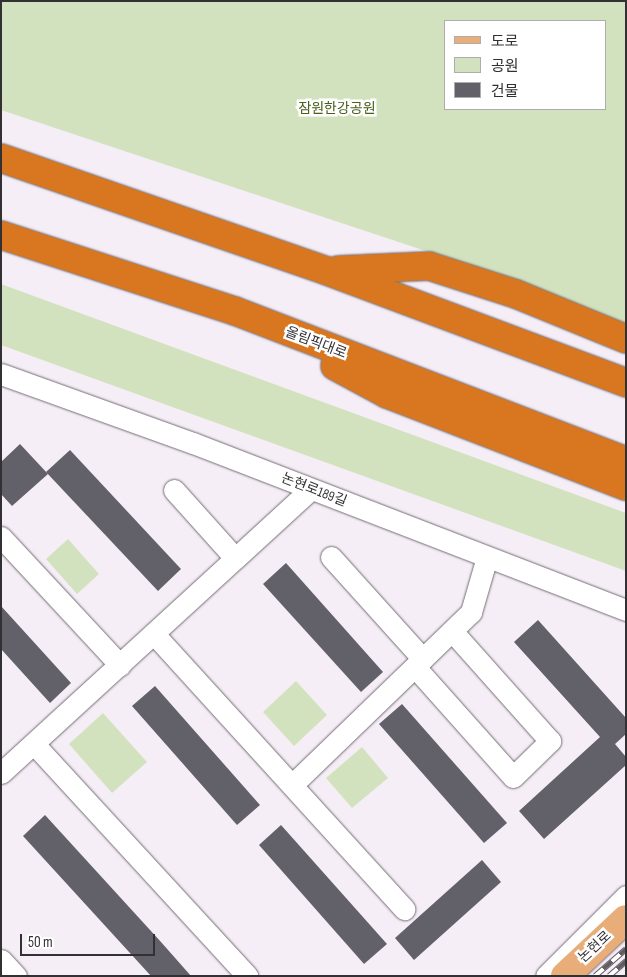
<!DOCTYPE html>
<html>
<head>
<meta charset="utf-8">
<style>
	body { margin:0 }
	#map { position:relative; width:627px; height:977px; overflow:hidden; background:#f6eef6; font-family:"Sofia Sans Condensed","Noto Sans KR",sans-serif }
	div>[style] { position:absolute }
	[style*='--x'] { left:calc(var(--x)*1px); top:calc(var(--y)*1px); width:calc(var(--w)*1px); rotate:calc(var(--a)*1deg) }
	.green>* { inset:0; background:#d3e2be }
	.building>* { inset:0; background:#626069 }
	.roads { filter:drop-shadow(0 0 1px #746c74) drop-shadow(0 0 1px #746c74) }
	.minor>* { height:21px; margin:-10.5px; padding:0 10.5px; transform-origin:10.5px; border-radius:10.5px; background:#fff }
	.major>* { height:28px; margin:-14px; padding:0 14px; transform-origin:14px; border-radius:14px; background:#e8ad79 }
	.highway>* { height:28px; margin:-14px; padding:0 14px; transform-origin:14px; border-radius:14px; background:#d8771f }
	.rail>* { height:5.5px; margin-top:-2.75px; transform-origin:0; background:repeating-linear-gradient(90deg,#fff 0 11px,#605c61 0 22px); box-sizing:border-box; border-block:1px solid #605c61 }
	span { translate:-50% -50%; white-space:nowrap; text-align:center; line-height:1.15; -webkit-text-stroke:5px #fff; paint-order:stroke }
	.park-label { font-size:14px; color:#49611b }
	.street-label { font-size:14px; color:#333034 }
	.frame { position:absolute; inset:0; border:2px solid #333034; pointer-events:none }
	.legend { position:absolute; left:444px; top:20px; width:162px; height:90px; box-sizing:border-box; background:#fff; border:1px solid #adacae; margin:0; padding:6px 9px; list-style:none; font-size:15px; color:#333034 }
	.legend li { display:flex; align-items:center; gap:10px; height:25px }
	.legend b { width:25px; border:1px solid #adacae }
	.scale { position:absolute; left:20px; top:934px; width:135px; height:22px; box-sizing:border-box; border:2px solid #333034; border-top:0; padding-left:6px; font-size:15px; line-height:18px; white-space:nowrap; color:#333034; -webkit-text-stroke:4px #fff; paint-order:stroke }
</style>
</head>
<body>
<div id="map">
	<div class="green">
		<i style="clip-path:polygon(evenodd,1px 1px,626px 1px,626px 326px,501px 276px,1px 110px,1px 1px,446px 21px,606px 21px,606px 109px,446px 109px,446px 21px)"></i>
		<i style="clip-path:polygon(1px 284px,626px 513px,626px 571px,1px 345px)"></i>
		<i style="clip-path:polygon(68px 539px,99px 574px,77px 594px,46px 559px)"></i>
		<i style="clip-path:polygon(296px 681px,327px 715px,294px 746px,263px 712px)"></i>
		<i style="clip-path:polygon(103px 713px,147px 762px,112px 793px,69px 744px)"></i>
		<i style="clip-path:polygon(362px 747px,388px 778px,352px 808px,326px 778px)"></i>
	</div>
	<div class="building">
		<i style="clip-path:polygon(20px 444px,48px 474px,12px 506px,1px 494px,1px 462px)"></i>
		<i style="clip-path:polygon(70px 450px,181px 569px,158px 591px,46px 472px)"></i>
		<i style="clip-path:polygon(286px 563px,383px 672px,361px 692px,263px 584px)"></i>
		<i style="clip-path:polygon(1px 606px,71px 683px,50px 703px,1px 649px)"></i>
		<i style="clip-path:polygon(538px 620px,626px 718px,626px 734px,615px 744px,626px 757px,626px 765px,544px 839px,519px 811px,600px 737px,514px 642px)"></i>
		<i style="clip-path:polygon(155px 686px,260px 805px,237px 825px,132px 706px)"></i>
		<i style="clip-path:polygon(402px 704px,507px 823px,484px 843px,379px 724px)"></i>
		<i style="clip-path:polygon(45px 815px,161px 942px,191px 976px,151px 976px,23px 836px)"></i>
		<i style="clip-path:polygon(281px 825px,387px 944px,364px 964px,259px 845px)"></i>
		<i style="clip-path:polygon(482px 860px,501px 882px,414px 960px,395px 938px)"></i>
	</div>
	<div class="roads">
		<div class="minor">
			<i style="--x:1;--y:374;--w:204;--a:19.8"></i>
			<i style="--x:193;--y:443;--w:464;--a:21.1"></i>
			<i style="--x:174;--y:490;--w:91;--a:48.1"></i>
			<i style="--x:1;--y:537;--w:175;--a:47.1"></i>
			<i style="--x:331;--y:557;--w:137;--a:48"></i>
			<i style="--x:154;--y:634;--w:372;--a:47.7"></i>
			<i style="--x:415;--y:667;--w:147;--a:48.3"></i>
			<i style="--x:513;--y:777;--w:52;--a:-44.2"></i>
			<i style="--x:550;--y:741;--w:147;--a:-131.7"></i>
			<i style="--x:34;--y:744;--w:315;--a:47.4"></i>
			<i style="--x:1;--y:773;--w:420;--a:-42.5"></i>
			<i style="--x:292;--y:785;--w:249;--a:-44"></i>
			<i style="--x:471;--y:612;--w:57;--a:-73.8"></i>
			<i style="--x:1;--y:960;--w:22;--a:47"></i>
			<i style="--x:546;--y:976;--w:113;--a:-45"></i>
		</div>
		<div class="major">
			<i style="--x:565;--y:976;--w:83;--a:-43.1"></i>
		</div>
		<div class="highway">
			<i style="--x:1;--y:158;--w:345;--a:19.1"></i>
			<i style="--x:327;--y:271;--w:319;--a:20.5"></i>
			<i style="--x:1;--y:235;--w:246;--a:18"></i>
			<i style="--x:235;--y:311;--w:419;--a:21"></i>
			<i style="--x:338;--y:270;--w:91;--a:-2.5"></i>
			<i style="--x:429;--y:266;--w:91;--a:17.8"></i>
			<i style="--x:516;--y:294;--w:119;--a:22.2"></i>
			<i style="--x:335;--y:366;--w:59;--a:28.3"></i>
			<i style="--x:387;--y:394;--w:256;--a:21.1"></i>
		</div>
	</div>
	<div class="rail">
		<i style="--x:595;--y:976;--w:41;--a:-41.1"></i>
		<i style="--x:609;--y:976;--w:23;--a:-41"></i>
	</div>
	<div class="park-label">
		<span style="left:337px;top:109px">잠원한강공원</span>
	</div>
	<div class="street-label">
		<span style="left:316px;top:343px;rotate:21deg">올림픽대로</span>
		<span style="left:314px;top:490px;rotate:21deg">논현로189길</span>
		<span style="left:595px;top:947px;rotate:-43deg">논현로</span>
	</div>
	<div class="frame"></div>
	<ul class="legend">
	<li><b style="height:6px;background:#e8ad79"></b>도로</li>
	<li><b style="height:14px;background:#d3e2be"></b>공원</li>
	<li><b style="height:14px;background:#626069"></b>건물</li>
	</ul>
	<div class="scale">50 m</div>
</div>
</body>
</html>
